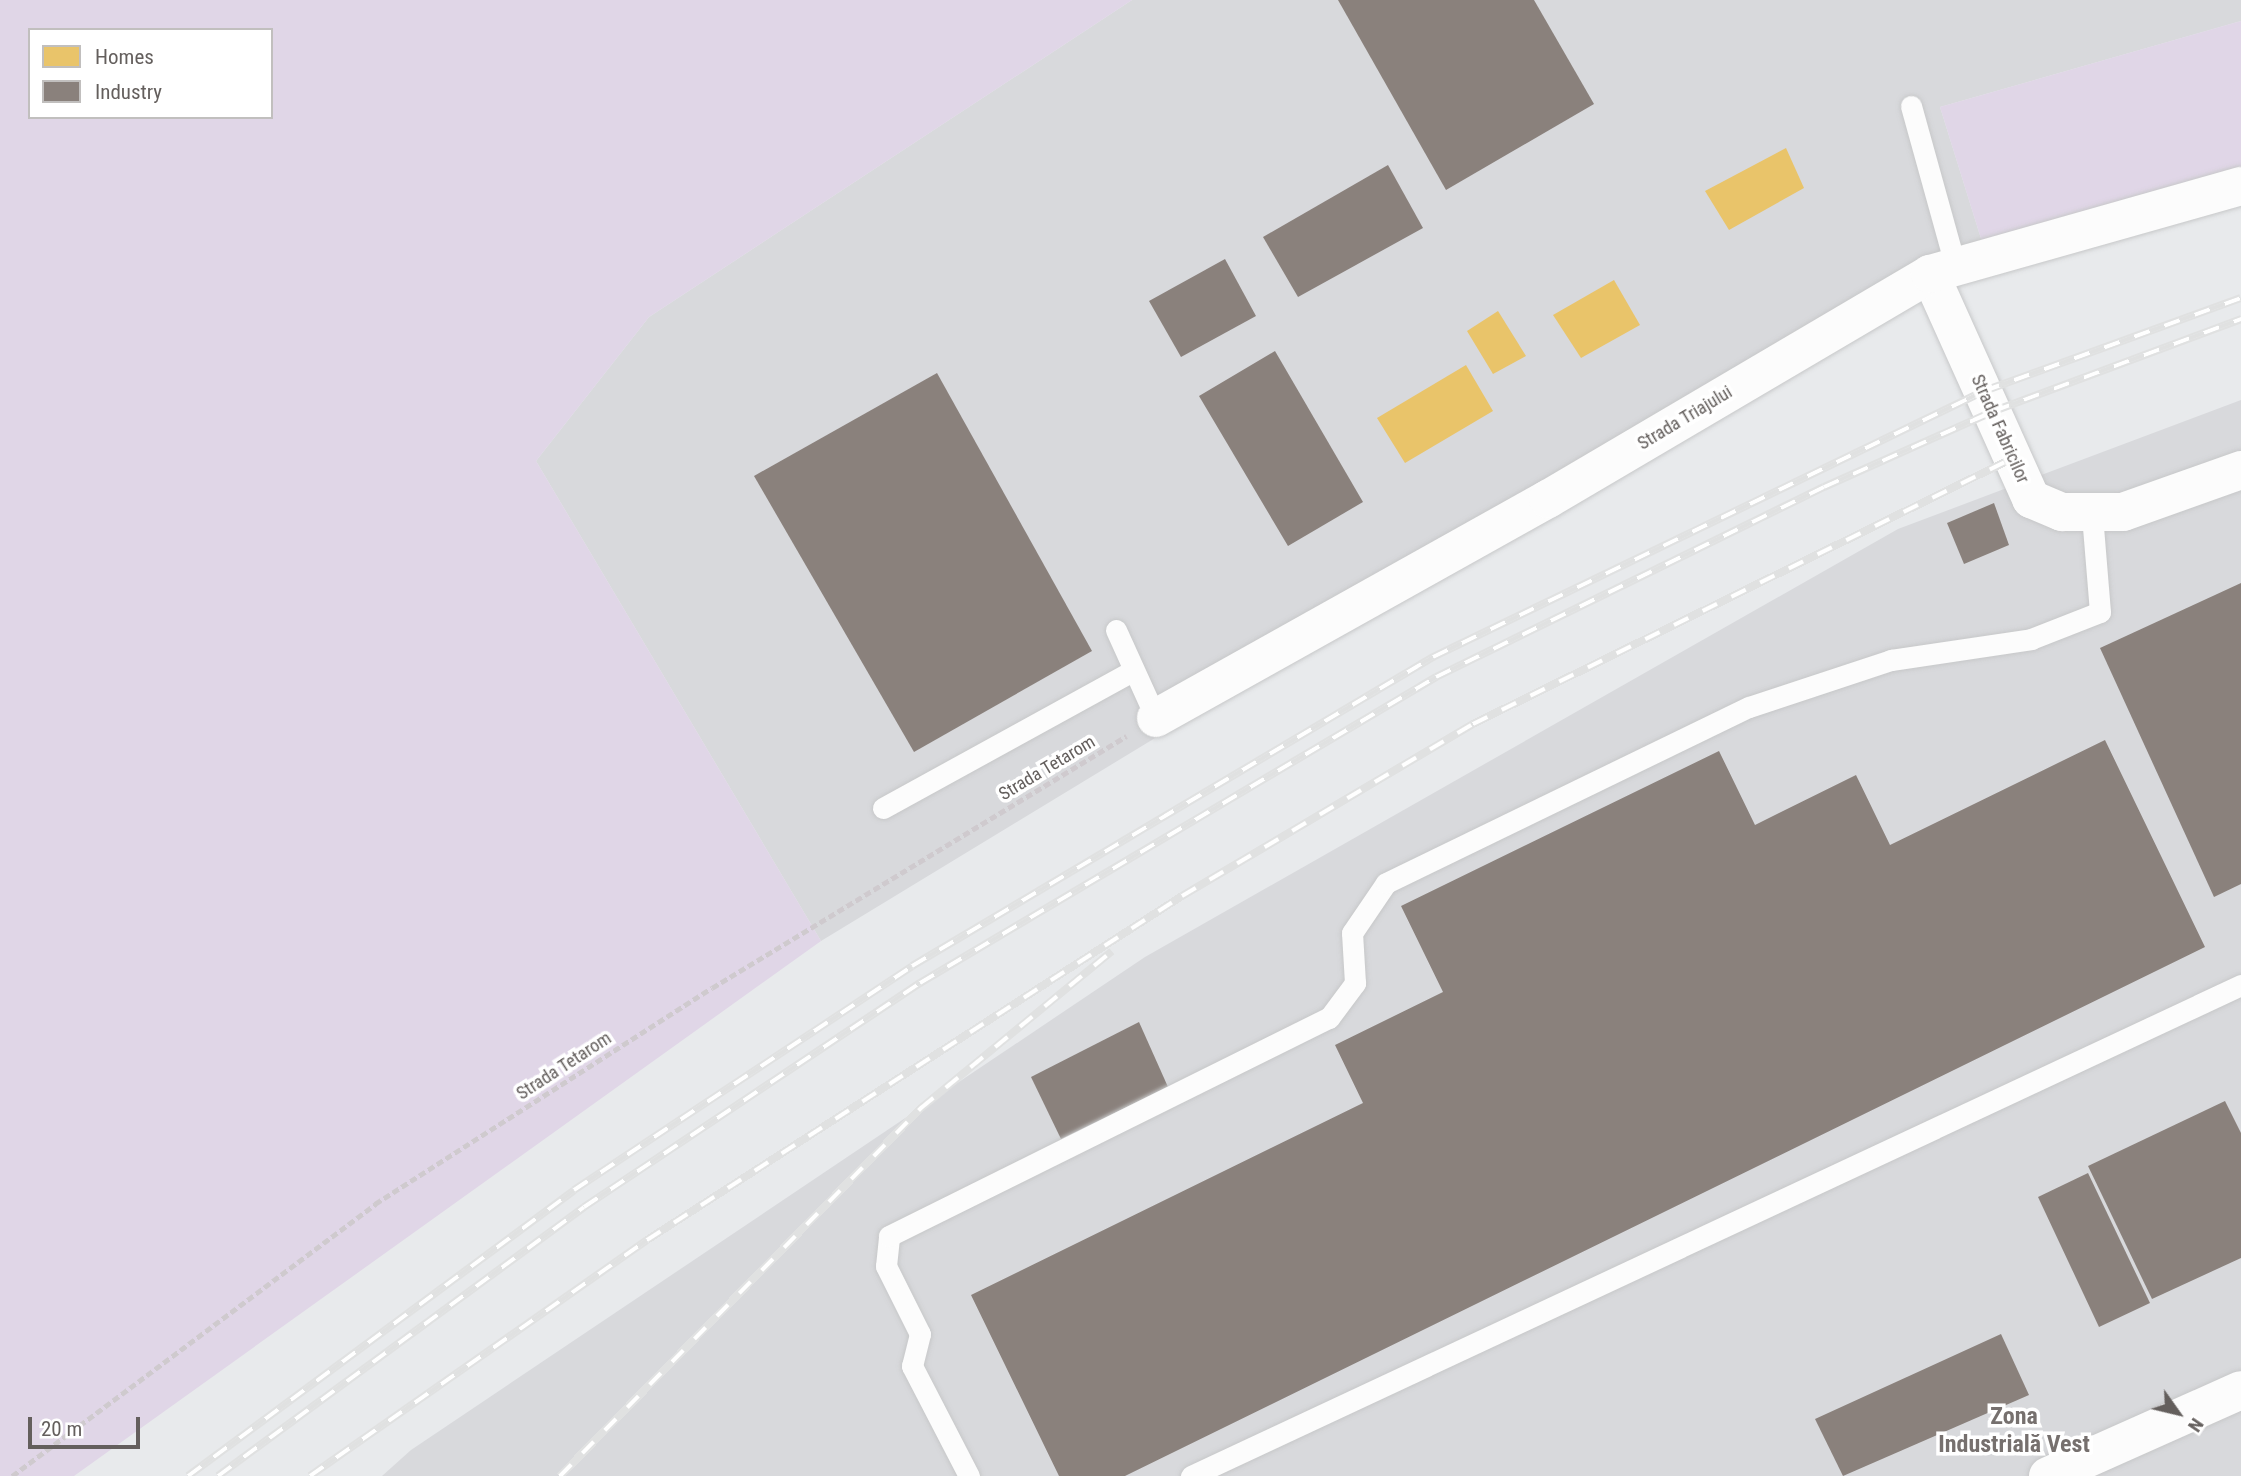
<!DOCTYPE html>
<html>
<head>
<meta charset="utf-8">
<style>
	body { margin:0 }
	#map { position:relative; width:2241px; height:1476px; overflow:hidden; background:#e8eaec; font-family:"Roboto Condensed",sans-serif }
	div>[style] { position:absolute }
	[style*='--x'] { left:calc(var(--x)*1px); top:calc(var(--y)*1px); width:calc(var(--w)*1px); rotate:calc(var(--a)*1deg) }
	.industrial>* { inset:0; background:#d8d9dc }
	.green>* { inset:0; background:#e0d6e7 }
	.homes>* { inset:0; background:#e9c46a }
	.industry>* { inset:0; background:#8a817c }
	.path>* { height:4.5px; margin-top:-2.25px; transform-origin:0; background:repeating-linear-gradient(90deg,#cfcace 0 7px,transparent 0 10.5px) }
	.roads { filter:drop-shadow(0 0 2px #c7c8c9) drop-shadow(0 0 2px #c7c8c9) }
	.service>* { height:21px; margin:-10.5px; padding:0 10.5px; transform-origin:10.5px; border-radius:10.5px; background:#fcfcfc }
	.minor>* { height:38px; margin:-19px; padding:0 19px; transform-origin:19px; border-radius:19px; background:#fcfcfc }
	.rail>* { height:8px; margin-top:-4px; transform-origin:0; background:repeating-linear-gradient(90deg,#fff 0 16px,#e0e1e1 0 32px); box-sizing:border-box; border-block:2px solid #e0e1e1 }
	span { translate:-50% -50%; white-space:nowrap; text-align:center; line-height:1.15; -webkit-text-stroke:7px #fff; paint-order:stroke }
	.street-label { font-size:18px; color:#645f5d }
	.district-label { font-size:24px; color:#76706e; font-weight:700 }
	.legend { position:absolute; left:28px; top:28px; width:245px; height:91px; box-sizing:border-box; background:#fff; border:2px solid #c1bfbe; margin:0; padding:9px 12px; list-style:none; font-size:21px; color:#645f5d }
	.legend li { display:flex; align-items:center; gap:14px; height:35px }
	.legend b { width:35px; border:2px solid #c1bfbe }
	.north { position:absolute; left:2143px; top:1378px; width:70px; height:70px; -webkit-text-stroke:5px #fff; paint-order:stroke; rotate:124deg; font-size:19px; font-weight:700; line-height:28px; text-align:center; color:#645f5d }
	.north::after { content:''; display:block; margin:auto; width:24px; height:32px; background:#645f5d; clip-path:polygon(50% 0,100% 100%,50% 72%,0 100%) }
	.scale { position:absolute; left:28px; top:1417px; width:112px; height:32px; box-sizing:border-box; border:4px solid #645f5d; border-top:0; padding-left:9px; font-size:21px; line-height:24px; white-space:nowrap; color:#645f5d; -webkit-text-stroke:5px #fff; paint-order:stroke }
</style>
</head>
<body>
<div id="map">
	<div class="industrial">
		<i style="clip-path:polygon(1132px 0,2241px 0,2241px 21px,1940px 107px,1992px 274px,1923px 298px,1165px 732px,821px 941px,536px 461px,649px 317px)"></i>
		<i style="clip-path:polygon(2241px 400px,2241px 1476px,382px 1476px,411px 1450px,1145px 957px,1898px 529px)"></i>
	</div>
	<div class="green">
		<i style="clip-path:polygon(evenodd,0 0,1132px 0,649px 317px,536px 461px,821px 941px,74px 1476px,0 1476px,0 0,30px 30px,271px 30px,271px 117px,30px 117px,30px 30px)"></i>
		<i style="clip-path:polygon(2241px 21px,2241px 182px,1992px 274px,1940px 107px)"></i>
	</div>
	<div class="homes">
		<i style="clip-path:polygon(1786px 148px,1804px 188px,1729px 230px,1705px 191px)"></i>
		<i style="clip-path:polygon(1614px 280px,1640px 325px,1581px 358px,1553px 315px)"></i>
		<i style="clip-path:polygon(1498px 311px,1526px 356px,1493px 374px,1467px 331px)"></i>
		<i style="clip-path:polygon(1466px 365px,1493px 411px,1405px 463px,1377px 418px)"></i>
	</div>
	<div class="industry">
		<i style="clip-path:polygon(1338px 0,1534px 0,1594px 104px,1446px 190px)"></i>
		<i style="clip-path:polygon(1388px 165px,1423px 228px,1298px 297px,1263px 237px)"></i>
		<i style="clip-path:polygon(1225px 259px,1256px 316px,1181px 357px,1149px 301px)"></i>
		<i style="clip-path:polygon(1275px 351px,1363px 502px,1288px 546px,1199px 396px)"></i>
		<i style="clip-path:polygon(937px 373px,1092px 651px,914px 752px,754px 476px)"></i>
		<i style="clip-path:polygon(1994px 503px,2009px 545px,1964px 564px,1947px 523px)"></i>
		<i style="clip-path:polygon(2241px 583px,2241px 884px,2214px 897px,2100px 648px)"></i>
		<i style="clip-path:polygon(2105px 740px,2205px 947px,1125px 1476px,1059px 1476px,971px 1295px,1363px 1103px,1335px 1045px,1443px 992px,1401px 906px,1719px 751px,1755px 825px,1856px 775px,1890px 845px)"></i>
		<i style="clip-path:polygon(1139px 1022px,1168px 1087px,1061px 1139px,1031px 1077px)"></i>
		<i style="clip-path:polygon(2225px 1101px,2241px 1133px,2241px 1258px,2152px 1299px,2088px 1166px)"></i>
		<i style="clip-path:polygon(2088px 1173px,2150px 1303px,2099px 1327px,2038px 1197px)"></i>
		<i style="clip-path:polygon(2001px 1334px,2029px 1395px,1843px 1476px,1815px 1419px)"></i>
	</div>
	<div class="path">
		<i style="--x:12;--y:1476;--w:454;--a:-36.8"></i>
		<i style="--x:375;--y:1204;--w:400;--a:-32.7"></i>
		<i style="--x:712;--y:988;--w:485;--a:-31.3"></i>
	</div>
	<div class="roads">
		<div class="service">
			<i style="--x:1911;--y:106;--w:165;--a:74.5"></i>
			<i style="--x:1116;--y:630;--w:97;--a:65.6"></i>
			<i style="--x:883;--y:808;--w:286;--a:-28.8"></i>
			<i style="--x:969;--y:1476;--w:124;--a:-117.4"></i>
			<i style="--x:912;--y:1366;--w:33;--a:-76"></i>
			<i style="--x:920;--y:1334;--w:76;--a:-116.6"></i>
			<i style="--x:886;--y:1266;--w:30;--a:-84"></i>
			<i style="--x:889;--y:1236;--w:491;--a:-26.4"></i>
			<i style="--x:1329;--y:1018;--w:44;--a:-53.4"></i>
			<i style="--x:1355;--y:983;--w:50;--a:-93.4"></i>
			<i style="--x:1352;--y:933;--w:60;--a:-55.8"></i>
			<i style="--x:1386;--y:883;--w:403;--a:-25.9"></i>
			<i style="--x:1749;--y:707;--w:150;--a:-18.3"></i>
			<i style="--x:1891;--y:660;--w:142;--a:-8.5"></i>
			<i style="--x:2031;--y:639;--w:74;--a:-21.4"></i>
			<i style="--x:2100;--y:612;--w:97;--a:-94.7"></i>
			<i style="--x:1191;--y:1476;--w:1159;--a:-25.06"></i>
		</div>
		<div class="minor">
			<i style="--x:1930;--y:274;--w:247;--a:65.8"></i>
			<i style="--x:2031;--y:499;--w:34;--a:23"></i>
			<i style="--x:2062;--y:512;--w:61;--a:0"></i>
			<i style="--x:2123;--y:512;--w:125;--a:-19.6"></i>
			<i style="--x:1156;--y:718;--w:449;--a:-29.2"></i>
			<i style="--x:1548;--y:499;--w:443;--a:-30.5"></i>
			<i style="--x:1930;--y:274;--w:323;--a:-15.8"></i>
			<i style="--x:2048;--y:1476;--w:211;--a:-24"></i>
		</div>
	</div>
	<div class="rail">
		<i style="--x:188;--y:1476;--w:480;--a:-36.5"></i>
		<i style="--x:574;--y:1190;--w:405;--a:-33.5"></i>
		<i style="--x:912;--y:966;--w:606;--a:-30.67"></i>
		<i style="--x:1433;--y:657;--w:612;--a:-25.77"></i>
		<i style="--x:1984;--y:391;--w:273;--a:-19.9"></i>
		<i style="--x:218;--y:1476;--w:454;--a:-36.3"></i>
		<i style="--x:584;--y:1207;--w:404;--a:-33.7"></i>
		<i style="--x:920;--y:983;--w:600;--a:-30.67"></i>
		<i style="--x:1436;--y:677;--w:432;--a:-26.1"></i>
		<i style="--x:1824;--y:487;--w:186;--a:-24.1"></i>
		<i style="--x:1994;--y:411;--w:264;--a:-20.4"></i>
		<i style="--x:310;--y:1476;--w:411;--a:-35"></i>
		<i style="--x:647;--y:1240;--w:636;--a:-32.74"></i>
		<i style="--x:1182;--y:896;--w:338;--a:-30.6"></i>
		<i style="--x:1473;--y:724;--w:600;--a:-26.22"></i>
		<i style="--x:560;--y:1476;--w:516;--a:-45.55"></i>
		<i style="--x:921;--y:1108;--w:247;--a:-39.4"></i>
	</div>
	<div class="street-label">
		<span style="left:1685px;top:418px;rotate:-31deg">Strada Triajului</span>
		<span style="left:2000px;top:429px;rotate:66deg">Strada Fabricilor</span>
		<span style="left:1047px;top:768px;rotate:-31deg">Strada Tetarom</span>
		<span style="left:564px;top:1066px;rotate:-33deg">Strada Tetarom</span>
	</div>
	<div class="district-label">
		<span style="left:2014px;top:1431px">Zona<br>Industrială Vest</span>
	</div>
	<ul class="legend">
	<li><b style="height:19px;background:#e9c46a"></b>Homes</li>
	<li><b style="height:19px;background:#8a817c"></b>Industry</li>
	</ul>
	<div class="north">N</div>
	<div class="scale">20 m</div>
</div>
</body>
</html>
